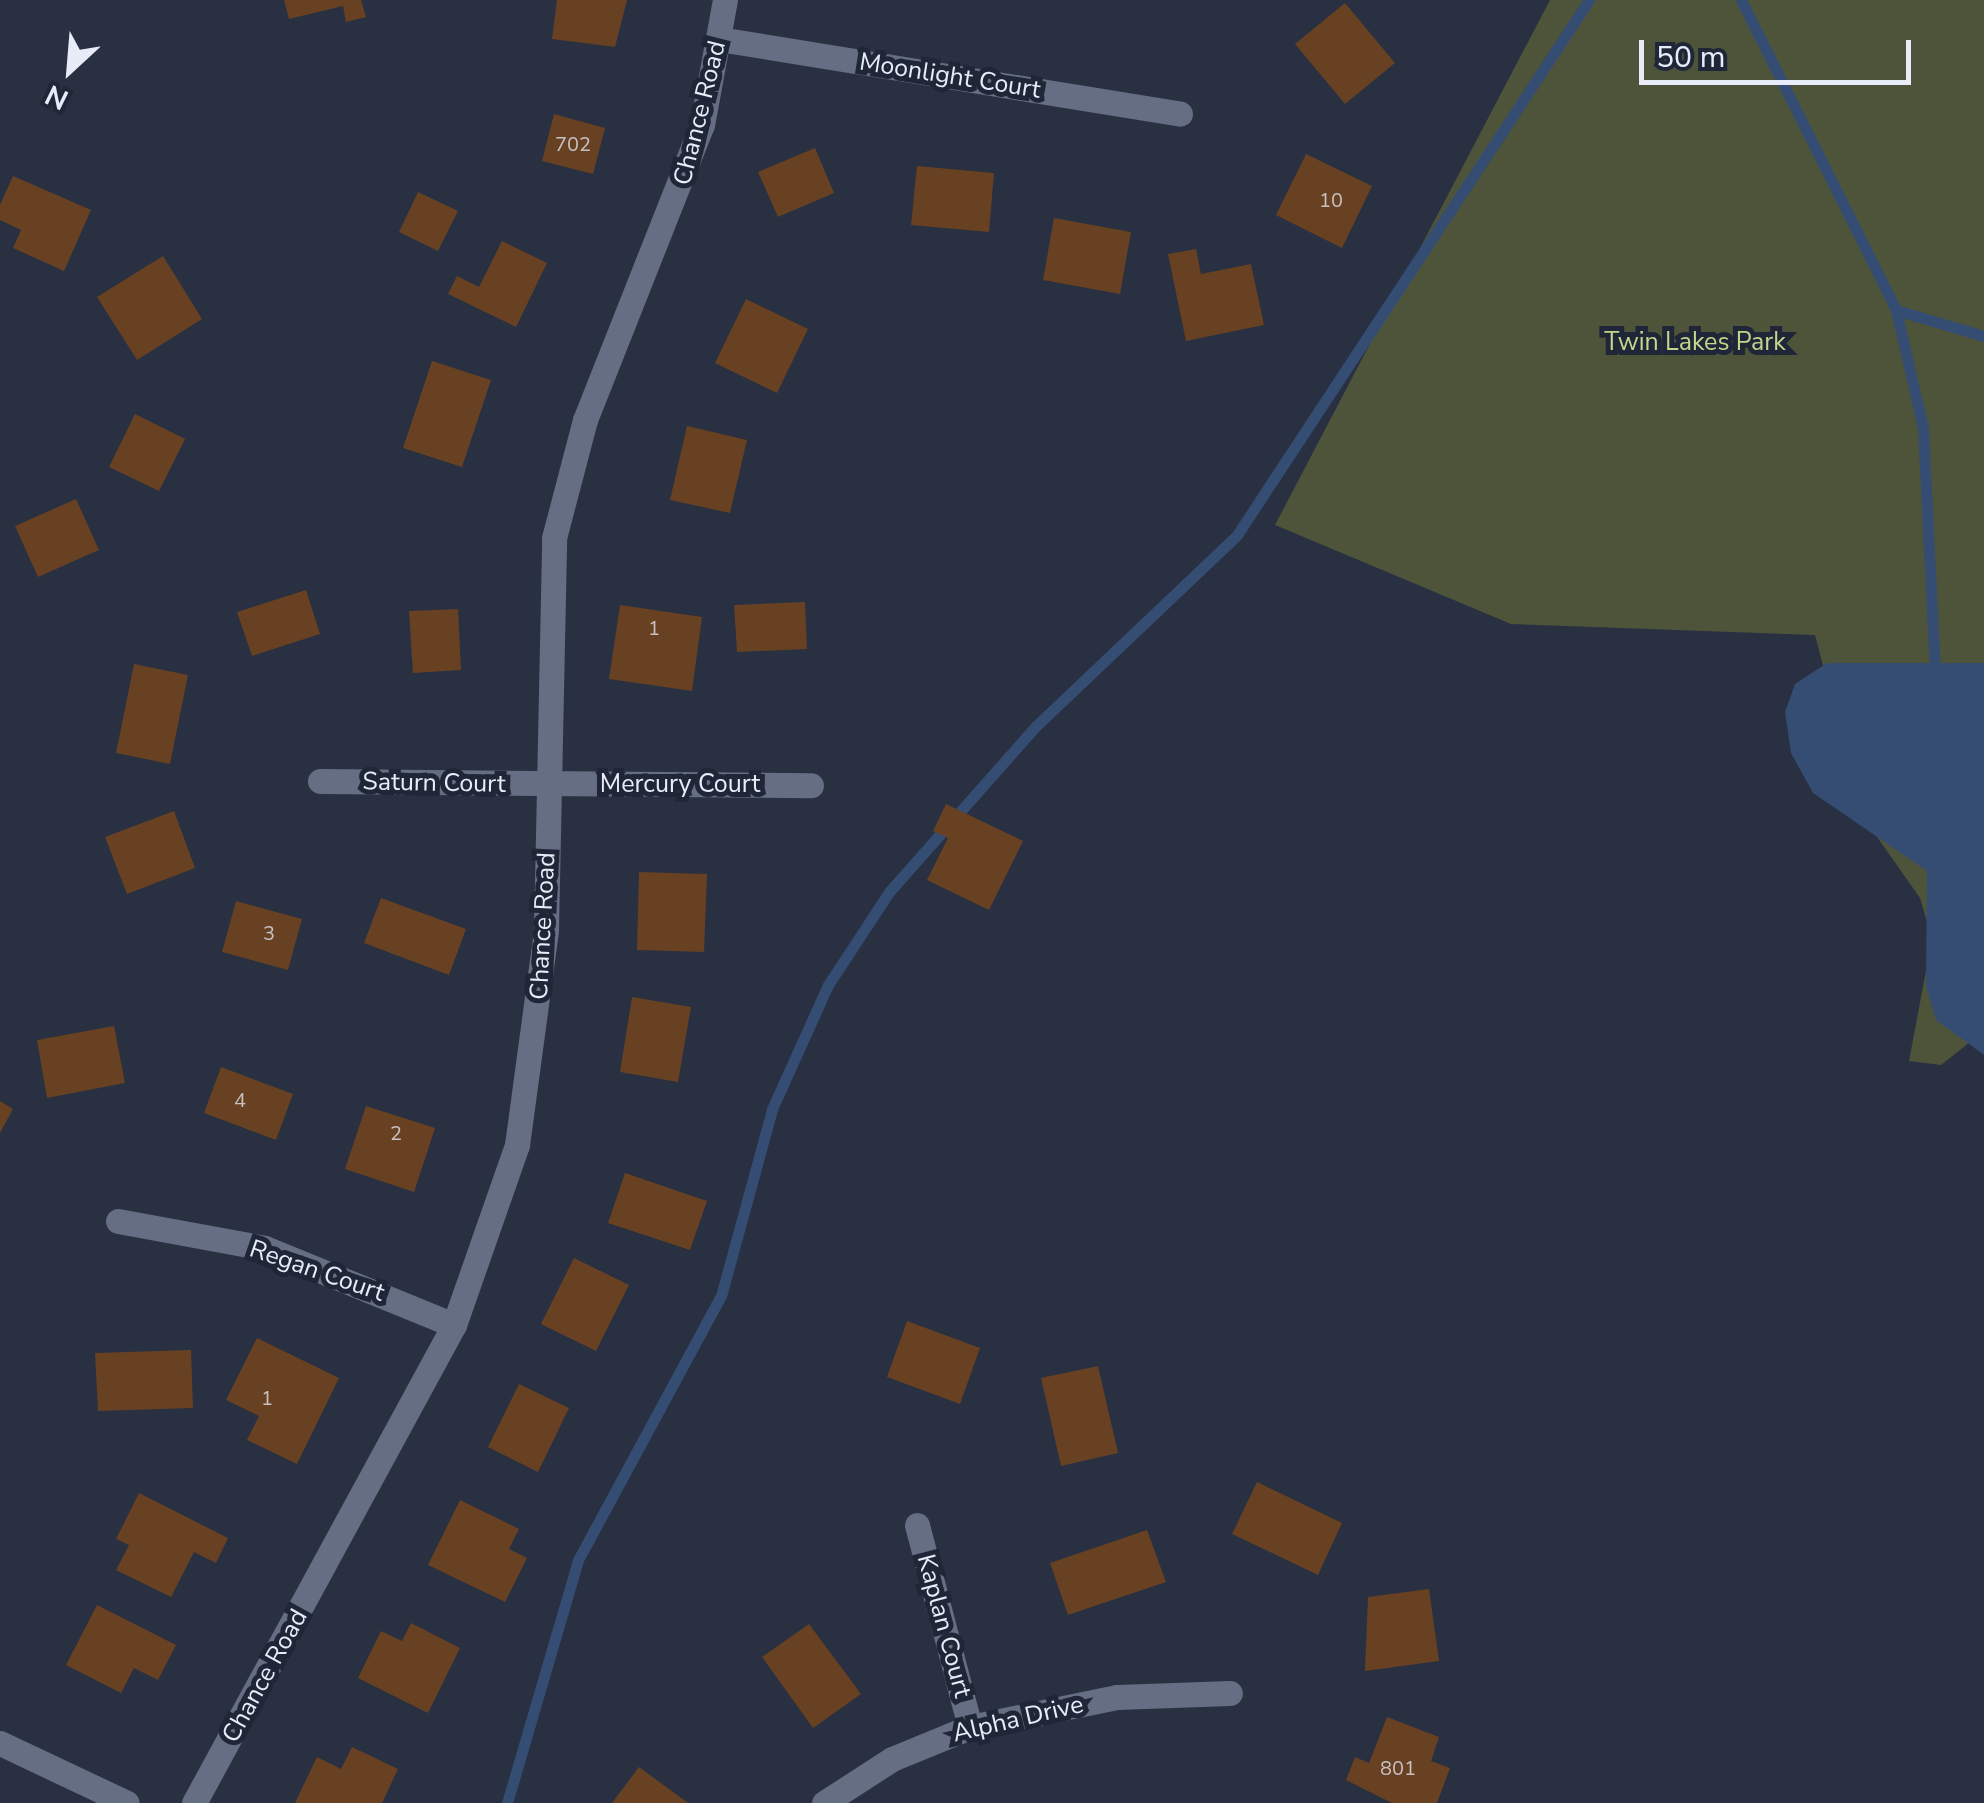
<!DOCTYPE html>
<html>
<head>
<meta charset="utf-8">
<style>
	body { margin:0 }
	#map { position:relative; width:1984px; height:1803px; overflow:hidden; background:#283041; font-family:"Nunito Sans",sans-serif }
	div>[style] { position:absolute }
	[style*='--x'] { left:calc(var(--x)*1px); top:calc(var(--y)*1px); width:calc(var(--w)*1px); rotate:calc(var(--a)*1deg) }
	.green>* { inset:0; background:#4e543a }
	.water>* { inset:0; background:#354d73 }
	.stream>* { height:11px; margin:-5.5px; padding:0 5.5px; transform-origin:5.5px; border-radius:5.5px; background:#354d73 }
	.building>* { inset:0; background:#674122 }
	.minor>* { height:25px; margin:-12.5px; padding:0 12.5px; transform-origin:12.5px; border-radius:12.5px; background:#656e82 }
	span { translate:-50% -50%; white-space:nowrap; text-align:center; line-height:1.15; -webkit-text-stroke:10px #1f2637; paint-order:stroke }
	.number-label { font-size:20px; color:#c7c1c2 }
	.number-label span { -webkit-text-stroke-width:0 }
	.street-label { font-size:25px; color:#e7ecf8 }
	.park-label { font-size:25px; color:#c4d68b }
	.north { position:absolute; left:20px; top:20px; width:100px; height:100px; -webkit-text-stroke:8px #1f2637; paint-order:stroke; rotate:206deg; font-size:28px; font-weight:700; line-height:40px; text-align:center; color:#e7ecf8 }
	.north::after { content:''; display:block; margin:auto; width:35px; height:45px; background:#e7ecf8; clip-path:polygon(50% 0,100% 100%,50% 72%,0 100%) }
	.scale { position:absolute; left:1639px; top:40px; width:272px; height:45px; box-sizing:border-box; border:5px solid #e7ecf8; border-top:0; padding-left:12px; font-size:30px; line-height:35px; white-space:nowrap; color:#e7ecf8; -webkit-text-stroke:8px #1f2637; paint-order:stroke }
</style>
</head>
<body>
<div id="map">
	<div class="green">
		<i style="clip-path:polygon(1550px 0,1984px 0,1984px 1031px,1941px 1065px,1909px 1061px,1932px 939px,1920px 898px,1863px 817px,1815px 635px,1511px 624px,1275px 525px)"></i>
	</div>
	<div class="water">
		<i style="clip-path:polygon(1827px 663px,1984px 663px,1984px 1055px,1936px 1020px,1926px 986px,1927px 871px,1813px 793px,1791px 753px,1785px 712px,1795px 684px)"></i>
	</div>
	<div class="stream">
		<i style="--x:1741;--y:0;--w:347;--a:63.4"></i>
		<i style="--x:1896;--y:310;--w:121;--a:77.1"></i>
		<i style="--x:1923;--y:428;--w:242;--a:87.2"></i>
		<i style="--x:1896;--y:310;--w:92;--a:16.5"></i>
		<i style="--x:507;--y:1803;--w:253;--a:-73.7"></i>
		<i style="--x:578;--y:1560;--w:300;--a:-61.6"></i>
		<i style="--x:721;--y:1296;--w:194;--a:-74.7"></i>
		<i style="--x:772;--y:1109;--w:136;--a:-65.7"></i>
		<i style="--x:828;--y:985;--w:111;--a:-56.7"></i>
		<i style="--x:889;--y:892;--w:222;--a:-48.5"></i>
		<i style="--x:1036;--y:726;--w:277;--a:-43.5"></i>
		<i style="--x:1237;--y:535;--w:640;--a:-56.66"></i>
	</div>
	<div class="building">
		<i style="clip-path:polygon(284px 0,361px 0,366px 17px,346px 22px,343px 6px,289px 19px)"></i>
		<i style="clip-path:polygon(557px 0,627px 0,615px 47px,552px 39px)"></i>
		<i style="clip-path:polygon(1345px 3px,1395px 63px,1345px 104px,1295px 44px)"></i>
		<i style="clip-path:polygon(554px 114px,605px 128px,593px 174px,542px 161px)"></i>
		<i style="clip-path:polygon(815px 148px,834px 193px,778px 217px,758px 172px)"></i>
		<i style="clip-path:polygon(1306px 154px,1372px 186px,1342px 248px,1276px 215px)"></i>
		<i style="clip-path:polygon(917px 166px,994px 173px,989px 232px,911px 225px)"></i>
		<i style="clip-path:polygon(13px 176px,91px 210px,64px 271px,13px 248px,21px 230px,0 220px,0 205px)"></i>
		<i style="clip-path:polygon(418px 192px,458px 211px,438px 251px,399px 232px)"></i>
		<i style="clip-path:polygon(1054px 218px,1131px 232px,1120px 294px,1043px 280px)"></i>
		<i style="clip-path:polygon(502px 241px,547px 263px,516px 327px,448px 294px,457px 276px,479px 287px)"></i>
		<i style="clip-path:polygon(1196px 249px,1201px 274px,1251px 264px,1264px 325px,1186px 341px,1168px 254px)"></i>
		<i style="clip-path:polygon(163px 256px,202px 319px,137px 360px,97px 297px)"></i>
		<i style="clip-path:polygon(746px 299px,808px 329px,777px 393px,715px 363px)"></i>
		<i style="clip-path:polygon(432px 361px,491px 380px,462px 467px,403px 448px)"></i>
		<i style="clip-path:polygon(135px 414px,185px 439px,159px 491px,109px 467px)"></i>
		<i style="clip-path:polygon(687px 426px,747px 440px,730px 513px,670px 500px)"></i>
		<i style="clip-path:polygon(76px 499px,99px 550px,38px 577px,15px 526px)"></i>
		<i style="clip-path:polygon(306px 590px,320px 634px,252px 656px,237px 612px)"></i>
		<i style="clip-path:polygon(805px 602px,807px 649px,737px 652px,734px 605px)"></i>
		<i style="clip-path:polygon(620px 605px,702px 617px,692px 691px,609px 679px)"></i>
		<i style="clip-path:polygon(458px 609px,461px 670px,413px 673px,409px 611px)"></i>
		<i style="clip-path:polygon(134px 664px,188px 675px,170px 764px,116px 753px)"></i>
		<i style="clip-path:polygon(946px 804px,1023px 841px,989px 910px,927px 880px,948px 838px,933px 831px)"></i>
		<i style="clip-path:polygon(174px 811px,195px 868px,127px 894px,105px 837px)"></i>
		<i style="clip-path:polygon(639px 872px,707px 874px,704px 952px,637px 950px)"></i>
		<i style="clip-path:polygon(381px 898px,466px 929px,449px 975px,364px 943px)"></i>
		<i style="clip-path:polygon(236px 901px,302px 919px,288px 970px,222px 952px)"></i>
		<i style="clip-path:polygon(632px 997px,691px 1007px,678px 1082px,620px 1072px)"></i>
		<i style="clip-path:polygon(114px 1026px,125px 1083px,47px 1098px,37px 1040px)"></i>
		<i style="clip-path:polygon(221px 1067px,293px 1094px,276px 1140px,204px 1113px)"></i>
		<i style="clip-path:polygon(0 1101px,13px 1109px,0 1133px)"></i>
		<i style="clip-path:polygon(366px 1106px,435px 1128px,414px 1192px,345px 1169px)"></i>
		<i style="clip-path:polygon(625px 1173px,707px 1201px,690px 1250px,608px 1223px)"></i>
		<i style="clip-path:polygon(574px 1258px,629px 1285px,596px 1351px,541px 1324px)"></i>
		<i style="clip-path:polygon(907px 1321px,980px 1348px,960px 1404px,887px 1377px)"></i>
		<i style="clip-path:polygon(257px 1338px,339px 1378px,297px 1464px,247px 1440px,259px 1416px,226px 1400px)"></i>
		<i style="clip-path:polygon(191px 1350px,193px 1408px,98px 1411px,95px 1353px)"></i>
		<i style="clip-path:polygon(1098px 1366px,1118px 1453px,1061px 1466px,1041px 1378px)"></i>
		<i style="clip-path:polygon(519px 1384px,569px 1408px,538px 1472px,488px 1447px)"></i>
		<i style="clip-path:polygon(1257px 1482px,1342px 1523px,1318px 1575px,1232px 1534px)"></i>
		<i style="clip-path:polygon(139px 1493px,228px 1538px,216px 1563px,194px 1552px,171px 1597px,116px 1570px,129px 1545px,116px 1539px)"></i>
		<i style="clip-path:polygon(460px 1500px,519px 1529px,509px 1549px,527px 1558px,505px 1602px,428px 1565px)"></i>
		<i style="clip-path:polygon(1147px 1530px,1166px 1582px,1068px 1615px,1050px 1563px)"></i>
		<i style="clip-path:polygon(1429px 1589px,1439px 1661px,1365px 1671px,1368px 1597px)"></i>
		<i style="clip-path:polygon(97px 1605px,176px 1645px,158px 1680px,134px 1668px,121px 1693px,66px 1665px)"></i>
		<i style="clip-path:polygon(411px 1623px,460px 1648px,428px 1713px,358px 1678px,381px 1631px,402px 1641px)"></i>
		<i style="clip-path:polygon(809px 1624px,861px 1694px,813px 1728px,762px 1657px)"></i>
		<i style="clip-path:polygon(1387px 1717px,1439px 1737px,1431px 1761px,1450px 1768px,1437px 1803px,1392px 1803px,1346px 1780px,1355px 1757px,1369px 1763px)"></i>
		<i style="clip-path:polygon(352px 1747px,398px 1769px,382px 1803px,295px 1803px,317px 1757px,341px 1769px)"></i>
		<i style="clip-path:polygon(639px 1767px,688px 1803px,612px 1803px)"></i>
	</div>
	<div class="minor">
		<i style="--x:719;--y:39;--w:467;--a:9.2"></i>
		<i style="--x:320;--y:781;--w:491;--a:0.5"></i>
		<i style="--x:118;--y:1221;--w:149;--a:10.4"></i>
		<i style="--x:265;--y:1248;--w:204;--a:22.2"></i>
		<i style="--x:917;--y:1525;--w:209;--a:75.3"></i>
		<i style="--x:0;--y:1743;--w:140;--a:25.3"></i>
		<i style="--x:194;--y:1803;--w:544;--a:-61.46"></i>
		<i style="--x:454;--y:1325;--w:191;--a:-70.7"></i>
		<i style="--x:517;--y:1145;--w:217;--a:-82.3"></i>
		<i style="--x:546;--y:930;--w:392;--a:-88.8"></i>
		<i style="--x:554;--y:538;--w:122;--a:-75.3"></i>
		<i style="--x:585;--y:420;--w:317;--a:-68.4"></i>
		<i style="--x:702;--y:125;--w:127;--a:-79.6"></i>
		<i style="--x:824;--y:1803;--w:81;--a:-32.9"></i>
		<i style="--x:892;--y:1759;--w:84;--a:-22.3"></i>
		<i style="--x:970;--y:1727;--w:150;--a:-11.5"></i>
		<i style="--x:1117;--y:1697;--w:113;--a:-2"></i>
	</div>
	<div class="number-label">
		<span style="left:573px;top:144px">702</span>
		<span style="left:1331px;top:200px">10</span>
		<span style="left:654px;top:628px">1</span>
		<span style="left:269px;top:933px">3</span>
		<span style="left:240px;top:1100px">4</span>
		<span style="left:396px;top:1133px">2</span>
		<span style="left:267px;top:1398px">1</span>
		<span style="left:1398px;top:1768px">801</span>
	</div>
	<div class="street-label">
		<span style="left:950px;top:76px;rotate:9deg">Moonlight Court</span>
		<span style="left:700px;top:113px;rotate:-76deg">Chance Road</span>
		<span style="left:434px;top:783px;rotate:1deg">Saturn Court</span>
		<span style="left:680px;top:784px">Mercury Court</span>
		<span style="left:543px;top:926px;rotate:-87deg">Chance Road</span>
		<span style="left:317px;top:1271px;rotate:19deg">Regan Court</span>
		<span style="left:944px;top:1626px;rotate:75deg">Kaplan Court</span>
		<span style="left:265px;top:1676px;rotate:-61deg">Chance Road</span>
		<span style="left:1018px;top:1719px;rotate:-13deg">Alpha Drive</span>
	</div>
	<div class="park-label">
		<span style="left:1695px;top:342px">Twin Lakes Park</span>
	</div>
	<div class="north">N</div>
	<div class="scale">50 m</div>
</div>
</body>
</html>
